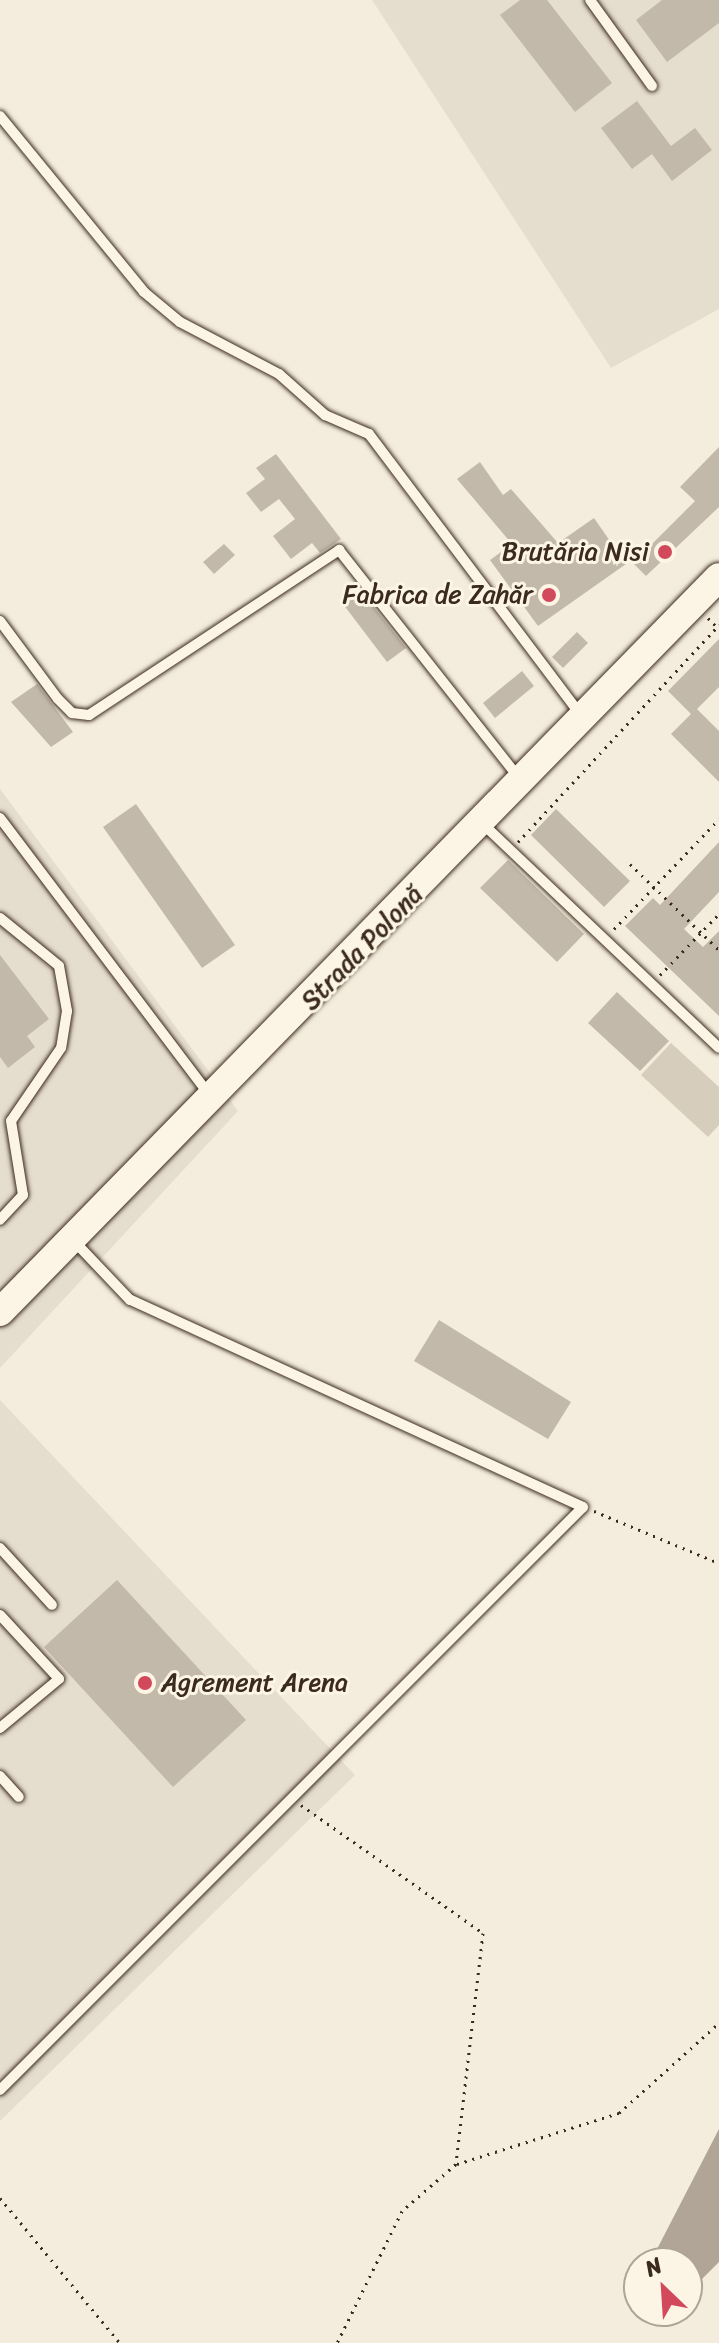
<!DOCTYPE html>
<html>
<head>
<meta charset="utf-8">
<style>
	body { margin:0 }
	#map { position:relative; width:719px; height:2343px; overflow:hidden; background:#f4eddd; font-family:Sriracha,sans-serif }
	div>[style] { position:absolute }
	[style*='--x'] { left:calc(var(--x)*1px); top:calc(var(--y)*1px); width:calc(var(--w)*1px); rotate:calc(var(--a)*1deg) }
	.built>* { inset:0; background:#e5ddce }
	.green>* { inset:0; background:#d6cdbd }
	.water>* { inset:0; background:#b0a596 }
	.building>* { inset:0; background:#c3b9aa }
	.path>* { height:3px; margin-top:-1.5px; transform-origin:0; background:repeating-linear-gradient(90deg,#3b2a1e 0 2px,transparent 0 8px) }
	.roads { filter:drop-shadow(0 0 2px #3b2a1e) drop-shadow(0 0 2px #3b2a1e) }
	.service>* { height:10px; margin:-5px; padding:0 5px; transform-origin:5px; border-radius:5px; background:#fcf5e5 }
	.secondary>* { height:28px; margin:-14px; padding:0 14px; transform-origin:14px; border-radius:14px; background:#fcf5e5 }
	.dots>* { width:22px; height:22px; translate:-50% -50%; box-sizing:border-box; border:4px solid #fcf5e5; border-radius:50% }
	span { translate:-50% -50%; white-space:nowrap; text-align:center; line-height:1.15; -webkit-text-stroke:6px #fcf5e5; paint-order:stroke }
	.poi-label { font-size:26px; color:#3b2a1e }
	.right { translate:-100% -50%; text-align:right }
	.left { translate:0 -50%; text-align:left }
	.street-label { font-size:26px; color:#3b2a1e }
	.north { position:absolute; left:623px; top:2247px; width:80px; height:80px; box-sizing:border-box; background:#fcf5e5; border:2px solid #afa495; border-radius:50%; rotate:335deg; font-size:22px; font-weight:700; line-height:32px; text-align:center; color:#3b2a1e }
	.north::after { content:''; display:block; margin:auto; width:28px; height:36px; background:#d1495b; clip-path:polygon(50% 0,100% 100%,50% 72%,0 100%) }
</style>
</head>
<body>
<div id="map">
	<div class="built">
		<i style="clip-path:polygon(372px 0,719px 0,719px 309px,611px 368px)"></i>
		<i style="clip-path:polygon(0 789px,238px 1111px,0 1368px)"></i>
		<i style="clip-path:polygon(0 1400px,355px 1775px,0 2121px)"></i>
	</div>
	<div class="green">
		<i style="clip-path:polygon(671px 1043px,719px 1087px,719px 1125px,708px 1137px,641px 1075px)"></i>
	</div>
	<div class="water">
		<i style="clip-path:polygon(719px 2129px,719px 2262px,687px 2294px,687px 2263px,654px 2263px,655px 2253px)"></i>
	</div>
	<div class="building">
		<i style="clip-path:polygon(520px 0,547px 0,612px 83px,575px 112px,500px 15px)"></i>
		<i style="clip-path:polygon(662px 0,719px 0,719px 23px,667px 62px,636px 20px)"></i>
		<i style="clip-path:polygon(637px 101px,671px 146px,695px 128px,712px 150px,672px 181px,652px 154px,632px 169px,601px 128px)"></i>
		<i style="clip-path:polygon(719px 447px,719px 507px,646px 576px,633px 563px,695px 501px,680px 487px)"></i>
		<i style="clip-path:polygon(276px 454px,341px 539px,320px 553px,312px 543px,291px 559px,273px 536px,295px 519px,279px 499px,261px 512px,246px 493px,265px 479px,256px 468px)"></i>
		<i style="clip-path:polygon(480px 462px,503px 495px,511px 489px,558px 543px,594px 518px,626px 564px,538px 626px,490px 560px,512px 544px,457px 479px)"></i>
		<i style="clip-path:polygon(224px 544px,235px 555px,214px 574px,203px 562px)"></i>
		<i style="clip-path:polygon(361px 591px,406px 648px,387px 662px,343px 604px)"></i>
		<i style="clip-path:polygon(577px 632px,588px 643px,563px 668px,552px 657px)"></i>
		<i style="clip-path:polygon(719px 639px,719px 687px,697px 709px,719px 731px,719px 782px,671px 734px,691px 714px,668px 691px)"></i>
		<i style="clip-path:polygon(522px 671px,534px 686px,495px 718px,483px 703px)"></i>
		<i style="clip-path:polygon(37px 684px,73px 732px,51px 747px,11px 702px)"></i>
		<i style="clip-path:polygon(136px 804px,235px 945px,202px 968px,103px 827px)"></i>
		<i style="clip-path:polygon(556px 809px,630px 881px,604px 907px,531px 835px)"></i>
		<i style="clip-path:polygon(719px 842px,719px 892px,684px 929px,703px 947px,719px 931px,719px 1016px,625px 926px,653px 898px,660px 905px)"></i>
		<i style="clip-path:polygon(508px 860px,584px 934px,557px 962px,480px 888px)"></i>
		<i style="clip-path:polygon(0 955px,49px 1019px,27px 1036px,35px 1047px,8px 1068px,0 1057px)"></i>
		<i style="clip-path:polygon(617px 992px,669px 1041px,640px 1071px,588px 1023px)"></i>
		<i style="clip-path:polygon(439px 1320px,571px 1402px,548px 1439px,414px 1361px)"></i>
		<i style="clip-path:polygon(117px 1580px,246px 1720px,173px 1787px,44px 1647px)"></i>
	</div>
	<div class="path">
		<i style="--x:708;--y:618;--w:16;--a:45"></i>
		<i style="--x:518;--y:842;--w:296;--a:-47.2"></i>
		<i style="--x:630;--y:864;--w:124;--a:44"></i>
		<i style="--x:614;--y:929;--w:152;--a:-46.3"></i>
		<i style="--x:660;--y:975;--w:85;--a:-46"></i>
		<i style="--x:594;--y:1511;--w:135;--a:22.6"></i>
		<i style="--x:301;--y:1805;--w:223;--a:35.1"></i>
		<i style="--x:483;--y:1933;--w:233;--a:96.7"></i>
		<i style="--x:456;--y:2164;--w:72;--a:139"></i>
		<i style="--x:402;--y:2211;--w:147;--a:116.2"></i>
		<i style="--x:457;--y:2164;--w:170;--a:-17.5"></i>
		<i style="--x:619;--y:2113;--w:135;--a:-42"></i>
		<i style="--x:0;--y:2198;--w:188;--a:50.4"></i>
	</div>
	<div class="roads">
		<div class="service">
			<i style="--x:590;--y:0;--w:106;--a:54.2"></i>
			<i style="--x:0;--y:116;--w:227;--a:50.7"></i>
			<i style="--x:144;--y:292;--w:47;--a:39.8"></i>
			<i style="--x:180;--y:322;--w:112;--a:27.7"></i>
			<i style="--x:279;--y:374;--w:62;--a:41.7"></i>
			<i style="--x:325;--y:415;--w:48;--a:23.4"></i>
			<i style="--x:369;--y:434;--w:351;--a:53"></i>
			<i style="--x:0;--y:621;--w:97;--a:53.4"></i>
			<i style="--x:58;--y:699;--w:20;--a:45"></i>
			<i style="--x:72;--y:713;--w:17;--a:7"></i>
			<i style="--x:89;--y:715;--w:300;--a:-33.4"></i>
			<i style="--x:339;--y:550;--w:289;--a:51.7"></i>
			<i style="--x:0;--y:818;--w:346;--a:52.9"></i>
			<i style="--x:483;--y:824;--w:325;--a:43.5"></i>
			<i style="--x:0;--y:918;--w:76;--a:39.1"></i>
			<i style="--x:59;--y:966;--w:46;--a:79.9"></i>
			<i style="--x:67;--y:1011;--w:37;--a:99"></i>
			<i style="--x:61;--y:1048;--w:88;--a:124.4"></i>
			<i style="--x:11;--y:1121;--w:75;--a:80.8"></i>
			<i style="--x:23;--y:1195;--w:34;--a:133"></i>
			<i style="--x:0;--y:1548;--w:77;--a:47.6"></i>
			<i style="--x:0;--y:1615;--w:87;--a:47.3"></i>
			<i style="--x:59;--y:1679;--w:77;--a:140.3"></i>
			<i style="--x:0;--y:1776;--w:28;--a:48"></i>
			<i style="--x:0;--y:2090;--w:824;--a:-45"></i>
			<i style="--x:583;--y:1507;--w:498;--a:-155.4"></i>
			<i style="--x:130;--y:1300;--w:80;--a:-133.5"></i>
		</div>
		<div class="secondary">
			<i style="--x:0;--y:1312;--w:1028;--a:-45.63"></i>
		</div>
	</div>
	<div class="dots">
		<i style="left:665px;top:552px;background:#d1495b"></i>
		<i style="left:549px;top:595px;background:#d1495b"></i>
		<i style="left:145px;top:1683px;background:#d1495b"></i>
	</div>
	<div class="poi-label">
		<span class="right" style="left:649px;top:552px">Brutăria Nisi</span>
		<span class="right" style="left:533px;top:595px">Fabrica de Zahăr</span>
		<span class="left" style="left:161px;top:1683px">Agrement Arena</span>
	</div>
	<div class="street-label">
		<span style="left:362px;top:948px;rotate:-46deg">Strada Polonă</span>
	</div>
	<div class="north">N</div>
</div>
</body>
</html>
